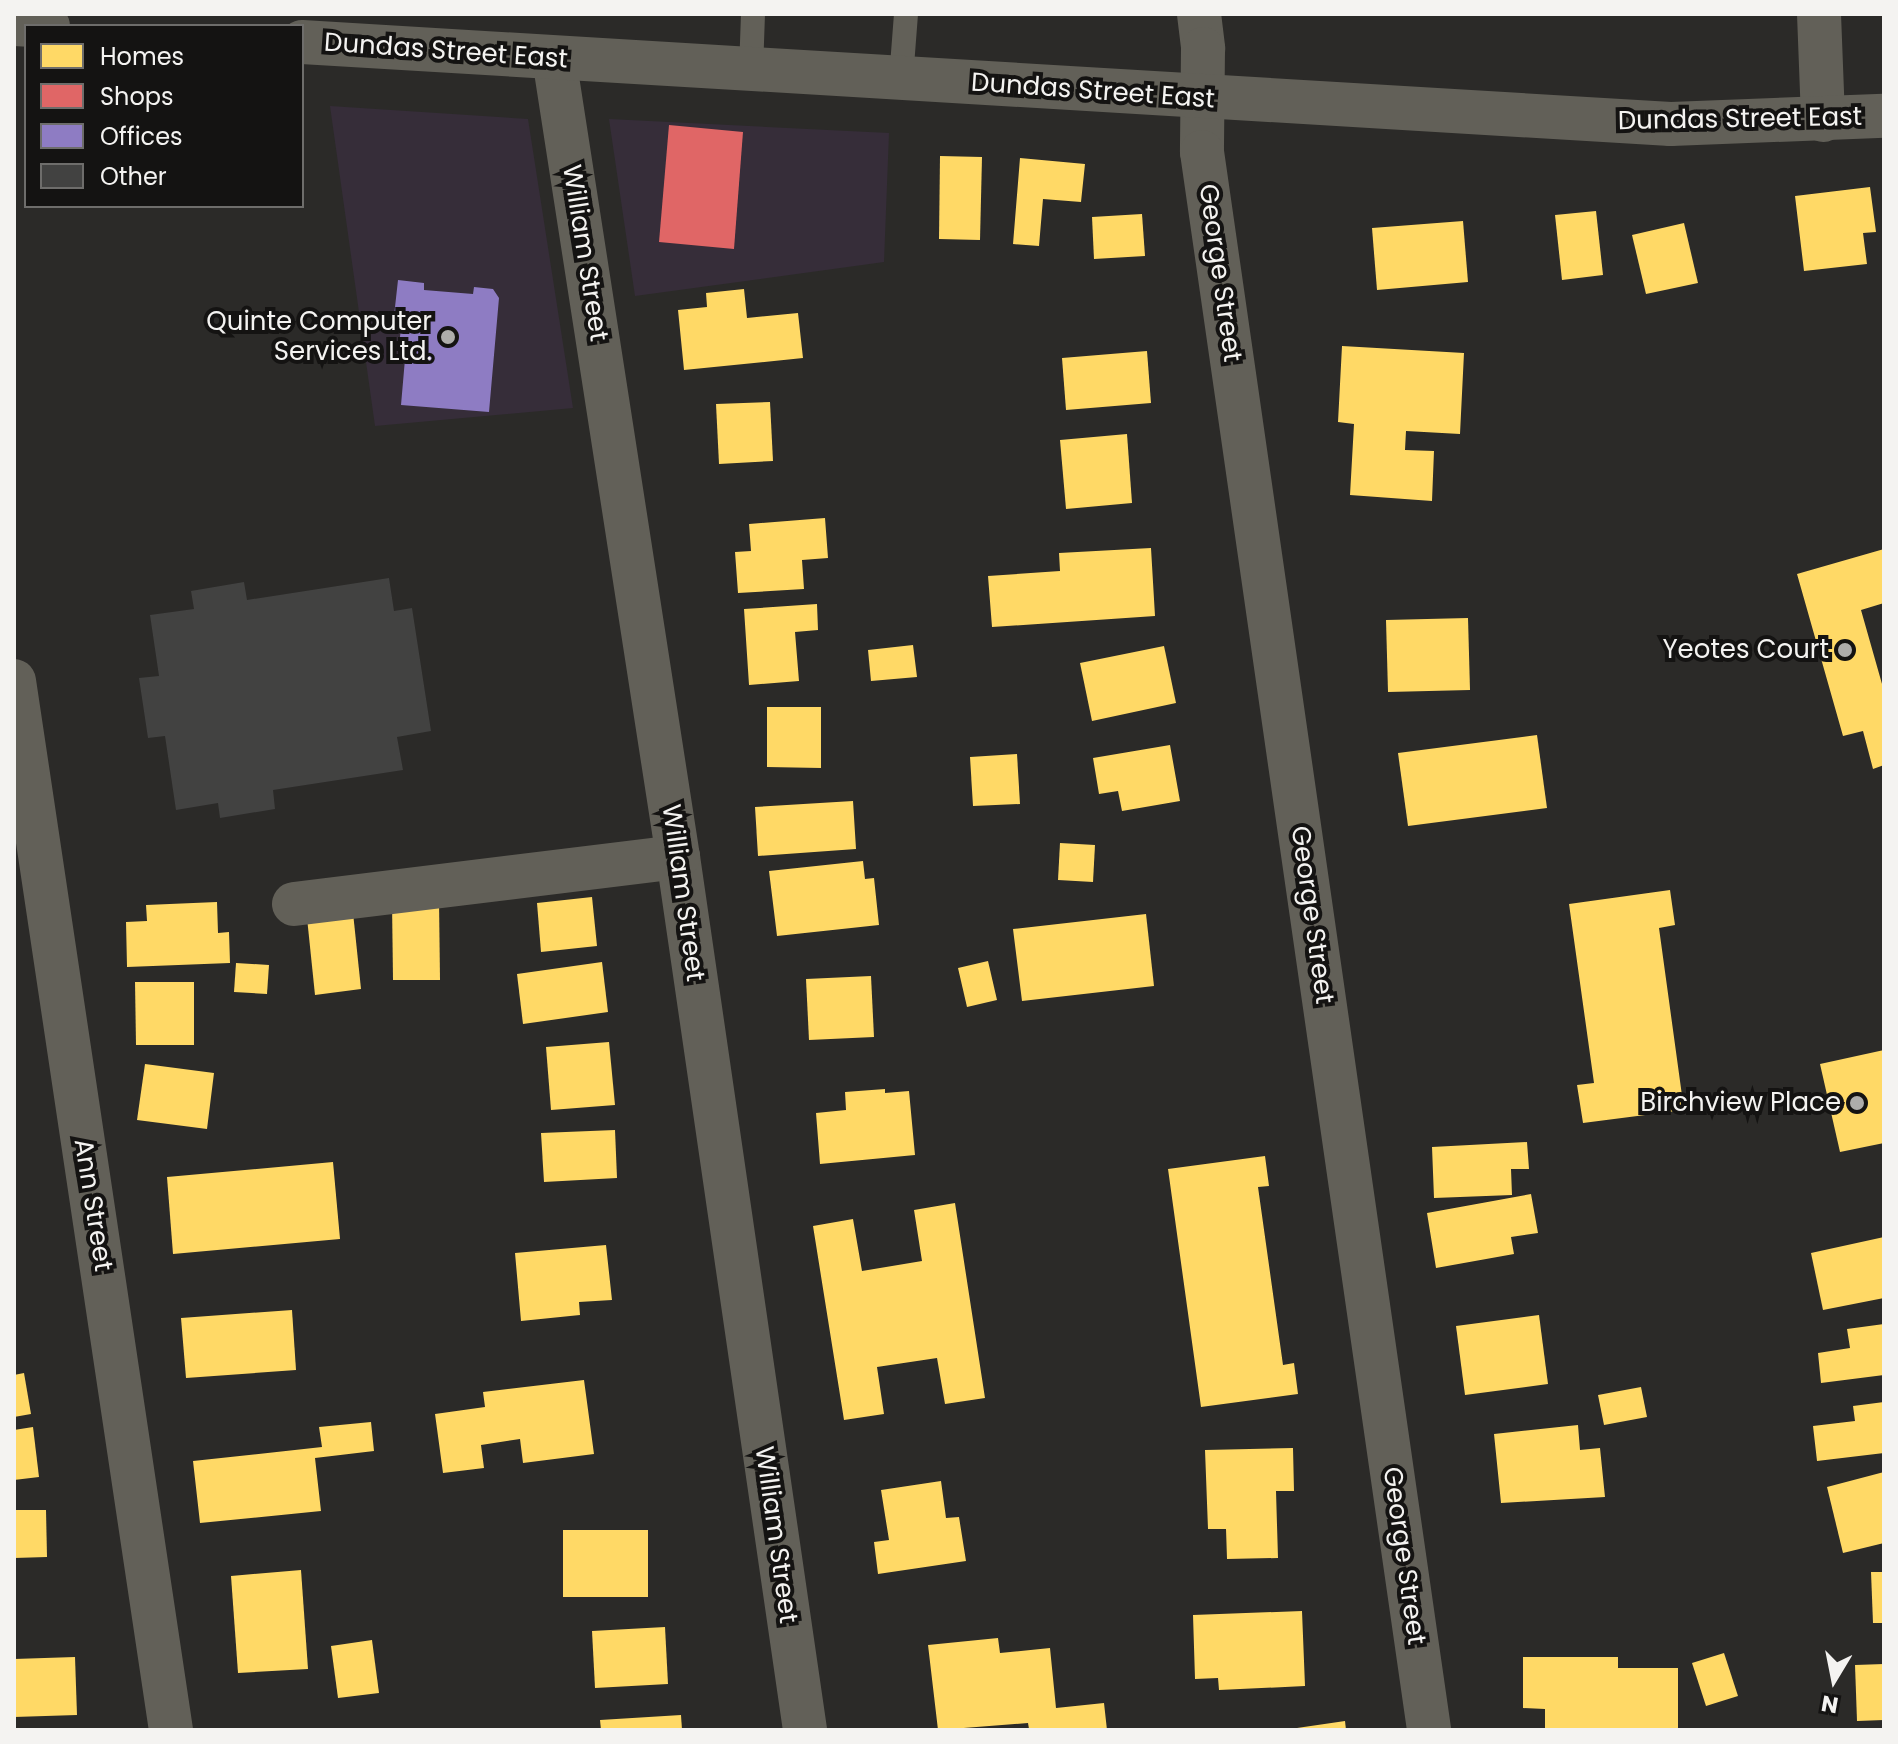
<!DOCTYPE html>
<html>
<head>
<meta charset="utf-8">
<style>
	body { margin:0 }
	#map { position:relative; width:1898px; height:1744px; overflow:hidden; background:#2b2a28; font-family:Poppins,sans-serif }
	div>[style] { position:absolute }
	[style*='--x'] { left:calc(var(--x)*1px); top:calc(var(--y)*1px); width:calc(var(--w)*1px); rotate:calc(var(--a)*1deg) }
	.commercial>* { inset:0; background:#362d39 }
	.homes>* { inset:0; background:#ffd966 }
	.shops>* { inset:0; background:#e06666 }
	.offices>* { inset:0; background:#8e7cc3 }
	.building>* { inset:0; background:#424241 }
	.service>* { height:24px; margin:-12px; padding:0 12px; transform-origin:12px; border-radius:12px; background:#626058 }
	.minor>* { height:44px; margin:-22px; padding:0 22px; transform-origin:22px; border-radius:22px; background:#626058 }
	.primary>* { height:44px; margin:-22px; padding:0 22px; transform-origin:22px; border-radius:22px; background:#626058 }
	.dots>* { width:22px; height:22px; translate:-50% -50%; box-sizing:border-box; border:4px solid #141312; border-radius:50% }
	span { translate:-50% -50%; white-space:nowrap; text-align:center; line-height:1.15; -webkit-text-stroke:8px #141312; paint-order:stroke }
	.street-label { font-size:26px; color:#f4f3f1 }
	.poi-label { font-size:26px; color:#f4f3f1 }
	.right { translate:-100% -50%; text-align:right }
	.frame { position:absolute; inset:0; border:16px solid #f4f3f1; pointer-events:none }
	.legend { position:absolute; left:24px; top:24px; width:280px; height:184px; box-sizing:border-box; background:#141312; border:2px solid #6e6d6b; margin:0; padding:10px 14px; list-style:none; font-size:24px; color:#f4f3f1 }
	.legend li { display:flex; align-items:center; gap:16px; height:40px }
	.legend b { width:40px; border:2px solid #6e6d6b }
	.north { position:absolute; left:1794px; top:1640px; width:80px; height:80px; -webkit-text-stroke:6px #141312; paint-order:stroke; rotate:190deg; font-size:22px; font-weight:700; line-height:32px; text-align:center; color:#f4f3f1 }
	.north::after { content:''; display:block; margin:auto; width:28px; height:36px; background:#f4f3f1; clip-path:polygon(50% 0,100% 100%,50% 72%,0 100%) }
</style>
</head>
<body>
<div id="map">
	<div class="commercial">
		<i style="clip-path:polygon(330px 106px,528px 119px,573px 408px,375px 426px)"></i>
		<i style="clip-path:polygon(609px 119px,889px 133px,884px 262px,635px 296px)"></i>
	</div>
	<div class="homes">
		<i style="clip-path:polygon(940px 156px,982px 157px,980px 240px,939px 239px)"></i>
		<i style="clip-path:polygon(1020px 158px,1085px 164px,1081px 202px,1043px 199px,1039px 246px,1013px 244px)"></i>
		<i style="clip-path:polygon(1870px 187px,1876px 232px,1863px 233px,1867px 264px,1804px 271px,1795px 196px)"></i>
		<i style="clip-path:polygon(1596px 211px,1603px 275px,1562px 280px,1555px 215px)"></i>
		<i style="clip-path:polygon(1142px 214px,1145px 256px,1094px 259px,1092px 217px)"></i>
		<i style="clip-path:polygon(1463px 221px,1468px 282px,1377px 290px,1372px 228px)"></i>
		<i style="clip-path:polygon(1684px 223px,1698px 283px,1646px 294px,1632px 235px)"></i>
		<i style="clip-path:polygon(744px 289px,747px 318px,798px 313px,803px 358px,684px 370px,678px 310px,707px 307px,706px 293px)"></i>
		<i style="clip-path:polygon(1342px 346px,1464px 353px,1460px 434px,1406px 431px,1405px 450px,1434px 451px,1432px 501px,1350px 495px,1354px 424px,1338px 422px)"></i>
		<i style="clip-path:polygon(1147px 351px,1151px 403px,1066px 410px,1062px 358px)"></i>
		<i style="clip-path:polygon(770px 402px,773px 461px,719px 464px,716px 404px)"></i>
		<i style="clip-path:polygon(1127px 434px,1132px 503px,1066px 509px,1060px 440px)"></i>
		<i style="clip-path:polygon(825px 518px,828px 558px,802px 560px,804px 589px,738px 593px,735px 552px,751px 551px,749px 524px)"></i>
		<i style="clip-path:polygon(1151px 548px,1155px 616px,992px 627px,988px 576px,1060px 571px,1059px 553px)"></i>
		<i style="clip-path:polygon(1884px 549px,1884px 603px,1861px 610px,1884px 691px,1884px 765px,1873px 769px,1863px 731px,1843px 736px,1797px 574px)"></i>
		<i style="clip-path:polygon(817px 604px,818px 630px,795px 632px,799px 681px,749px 685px,744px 609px)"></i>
		<i style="clip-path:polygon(1468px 618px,1470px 690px,1388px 692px,1386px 620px)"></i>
		<i style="clip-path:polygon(913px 645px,917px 677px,871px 681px,868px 650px)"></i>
		<i style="clip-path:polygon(1164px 646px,1176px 703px,1092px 721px,1080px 663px)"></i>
		<i style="clip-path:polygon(767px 707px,821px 707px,821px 768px,767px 767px)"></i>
		<i style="clip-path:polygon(1537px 735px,1547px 808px,1408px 826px,1398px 753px)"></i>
		<i style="clip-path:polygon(1170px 745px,1180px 801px,1122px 811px,1118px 791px,1099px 794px,1093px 758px)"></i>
		<i style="clip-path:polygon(1017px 754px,1020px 804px,973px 806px,970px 757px)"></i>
		<i style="clip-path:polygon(853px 801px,856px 849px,758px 856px,755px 807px)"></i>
		<i style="clip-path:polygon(1060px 843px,1095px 845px,1093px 882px,1058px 880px)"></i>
		<i style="clip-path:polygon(863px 861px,865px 879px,874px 878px,879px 925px,777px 936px,769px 871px)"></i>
		<i style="clip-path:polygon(1670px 890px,1675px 925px,1659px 928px,1684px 1110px,1583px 1123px,1577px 1085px,1594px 1083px,1569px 904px)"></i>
		<i style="clip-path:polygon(592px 897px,597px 946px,541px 952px,537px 903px)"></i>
		<i style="clip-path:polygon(439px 900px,440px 980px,393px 980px,392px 901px)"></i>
		<i style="clip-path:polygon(217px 902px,218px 933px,229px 932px,230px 963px,127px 967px,126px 922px,147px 921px,146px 905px)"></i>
		<i style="clip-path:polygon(352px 903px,361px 989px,315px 995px,306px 908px)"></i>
		<i style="clip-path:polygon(1146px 914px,1154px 986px,1022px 1001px,1013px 929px)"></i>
		<i style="clip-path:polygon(988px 961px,997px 1000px,967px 1007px,958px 968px)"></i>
		<i style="clip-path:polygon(602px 962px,608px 1012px,523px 1024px,517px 974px)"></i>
		<i style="clip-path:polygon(236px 963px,269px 965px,267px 994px,234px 992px)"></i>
		<i style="clip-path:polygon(871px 976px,874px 1037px,809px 1040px,806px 979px)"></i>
		<i style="clip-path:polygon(135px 982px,194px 982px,194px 1045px,136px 1045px)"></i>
		<i style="clip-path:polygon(609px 1042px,615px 1105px,551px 1110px,546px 1047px)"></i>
		<i style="clip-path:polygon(1884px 1050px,1884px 1143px,1840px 1152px,1820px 1064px)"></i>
		<i style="clip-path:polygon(145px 1064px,214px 1073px,207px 1129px,137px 1120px)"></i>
		<i style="clip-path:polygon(885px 1089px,885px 1093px,909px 1091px,915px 1155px,820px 1164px,816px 1113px,846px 1110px,845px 1092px)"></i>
		<i style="clip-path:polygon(615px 1130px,617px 1178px,544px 1182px,541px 1133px)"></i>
		<i style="clip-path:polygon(1527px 1142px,1529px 1169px,1511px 1169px,1512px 1195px,1434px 1198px,1432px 1147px)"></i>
		<i style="clip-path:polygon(1265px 1156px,1269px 1186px,1258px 1187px,1283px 1365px,1294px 1363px,1298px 1394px,1201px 1407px,1168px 1169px)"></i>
		<i style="clip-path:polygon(333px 1162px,340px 1239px,173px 1254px,167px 1177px)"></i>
		<i style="clip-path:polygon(1531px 1194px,1538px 1233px,1511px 1237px,1514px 1254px,1436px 1268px,1427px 1213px)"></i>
		<i style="clip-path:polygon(955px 1203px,985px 1398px,945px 1404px,937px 1358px,877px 1367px,884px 1414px,844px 1420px,813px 1226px,853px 1219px,862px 1271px,922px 1261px,914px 1210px)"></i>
		<i style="clip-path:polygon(1884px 1237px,1884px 1298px,1823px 1310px,1811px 1253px)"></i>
		<i style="clip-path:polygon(606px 1245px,612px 1300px,579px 1302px,580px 1315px,521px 1321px,515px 1253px)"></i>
		<i style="clip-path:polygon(292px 1310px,296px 1370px,186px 1378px,181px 1318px)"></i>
		<i style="clip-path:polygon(1539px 1315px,1548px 1384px,1465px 1395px,1456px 1326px)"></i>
		<i style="clip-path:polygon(1884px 1324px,1884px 1375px,1821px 1383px,1818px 1353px,1850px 1348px,1847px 1329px)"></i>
		<i style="clip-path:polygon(24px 1373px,31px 1414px,14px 1417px,14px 1375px)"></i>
		<i style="clip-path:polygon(584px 1380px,594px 1454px,523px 1463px,520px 1439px,481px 1445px,484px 1468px,443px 1473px,435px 1414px,485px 1407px,483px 1392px)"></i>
		<i style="clip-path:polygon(1641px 1387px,1647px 1417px,1604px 1425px,1598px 1395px)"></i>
		<i style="clip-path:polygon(1884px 1402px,1884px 1453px,1817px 1461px,1813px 1426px,1855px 1421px,1853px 1406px)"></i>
		<i style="clip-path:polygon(371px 1422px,374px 1451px,315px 1458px,321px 1511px,200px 1523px,193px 1461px,322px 1447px,319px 1427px)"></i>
		<i style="clip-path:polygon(1578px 1425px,1580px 1450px,1600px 1448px,1605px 1497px,1501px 1503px,1494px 1434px)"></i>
		<i style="clip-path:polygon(33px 1427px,39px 1477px,14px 1480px,14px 1430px)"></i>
		<i style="clip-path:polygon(1293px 1448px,1294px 1491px,1276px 1491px,1278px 1558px,1227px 1559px,1226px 1529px,1208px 1529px,1205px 1450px)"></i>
		<i style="clip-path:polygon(1884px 1472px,1884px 1543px,1843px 1553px,1827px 1487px)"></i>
		<i style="clip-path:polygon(941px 1481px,946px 1518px,959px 1517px,966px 1561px,878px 1574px,874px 1542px,889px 1540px,881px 1490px)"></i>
		<i style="clip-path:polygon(14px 1510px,46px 1510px,47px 1557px,14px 1558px)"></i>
		<i style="clip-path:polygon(563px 1530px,648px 1530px,648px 1597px,563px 1597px)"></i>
		<i style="clip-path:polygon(301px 1570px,308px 1669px,238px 1673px,231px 1576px)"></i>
		<i style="clip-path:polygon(1871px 1572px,1884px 1572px,1884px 1623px,1873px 1623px)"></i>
		<i style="clip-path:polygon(1302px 1611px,1305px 1686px,1219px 1690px,1218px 1678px,1195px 1679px,1193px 1615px)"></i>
		<i style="clip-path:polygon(665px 1627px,668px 1684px,595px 1688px,592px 1631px)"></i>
		<i style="clip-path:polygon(998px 1638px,1000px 1653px,1050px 1648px,1056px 1708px,1104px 1703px,1107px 1730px,1029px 1729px,1028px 1723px,938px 1730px,928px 1645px)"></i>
		<i style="clip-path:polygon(372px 1640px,379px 1693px,338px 1698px,331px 1646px)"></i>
		<i style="clip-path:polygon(1724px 1653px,1738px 1696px,1706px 1706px,1692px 1663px)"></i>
		<i style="clip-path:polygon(75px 1657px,77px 1715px,14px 1717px,14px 1659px)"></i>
		<i style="clip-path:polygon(1523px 1657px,1618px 1657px,1618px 1668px,1678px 1668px,1678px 1730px,1545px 1730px,1545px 1709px,1523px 1708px)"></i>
		<i style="clip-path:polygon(1884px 1664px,1884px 1720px,1857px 1721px,1855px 1665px)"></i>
		<i style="clip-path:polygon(681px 1715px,682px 1730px,601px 1730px,600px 1720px)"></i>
		<i style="clip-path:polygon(1345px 1721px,1346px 1730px,1297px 1730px,1297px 1728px)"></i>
	</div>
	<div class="shops">
		<i style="clip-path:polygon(669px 125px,743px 132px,734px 249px,659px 242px)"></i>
	</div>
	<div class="offices">
		<i style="clip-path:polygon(398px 280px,424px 283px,424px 290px,473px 294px,474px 287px,493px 289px,499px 298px,489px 412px,401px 405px,405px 359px,398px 358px,402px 316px,394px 316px)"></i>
	</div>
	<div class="building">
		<i style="clip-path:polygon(389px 578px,394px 611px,412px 608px,431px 731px,397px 737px,403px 770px,273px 790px,275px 809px,220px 818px,218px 803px,176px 810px,165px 736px,148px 738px,139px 678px,159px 676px,150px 615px,194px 609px,191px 591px,244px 582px,247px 600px)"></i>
	</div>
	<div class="service">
		<i style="--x:751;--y:71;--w:57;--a:-88"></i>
		<i style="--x:901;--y:79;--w:65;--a:-85.6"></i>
	</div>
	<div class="minor">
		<i style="--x:1199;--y:14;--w:35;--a:83"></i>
		<i style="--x:1203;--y:49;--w:103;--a:90.6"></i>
		<i style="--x:1202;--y:152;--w:1594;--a:81.81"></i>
		<i style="--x:1819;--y:14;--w:106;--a:87.8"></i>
		<i style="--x:554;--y:58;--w:809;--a:81.18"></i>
		<i style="--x:678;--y:857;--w:882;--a:81.72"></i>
		<i style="--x:14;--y:681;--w:1061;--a:81.49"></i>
		<i style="--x:294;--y:904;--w:387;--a:-7"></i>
	</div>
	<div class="primary">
		<i style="--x:14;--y:24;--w:34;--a:3"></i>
		<i style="--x:302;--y:42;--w:1371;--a:3.43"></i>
		<i style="--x:1671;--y:124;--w:213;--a:-2.2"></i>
	</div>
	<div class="dots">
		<i style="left:448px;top:337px;background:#aeadab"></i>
		<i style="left:1845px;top:650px;background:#aeadab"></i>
		<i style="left:1857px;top:1103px;background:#aeadab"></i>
	</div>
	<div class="street-label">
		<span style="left:446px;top:51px;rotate:4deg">Dundas Street East</span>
		<span style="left:1093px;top:91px;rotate:4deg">Dundas Street East</span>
		<span style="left:1740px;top:119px;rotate:-1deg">Dundas Street East</span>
		<span style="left:585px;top:253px;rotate:81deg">William Street</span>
		<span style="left:1220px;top:273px;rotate:82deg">George Street</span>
		<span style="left:683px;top:893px;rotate:82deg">William Street</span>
		<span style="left:1312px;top:915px;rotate:82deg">George Street</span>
		<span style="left:93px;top:1205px;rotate:81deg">Ann Street</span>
		<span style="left:776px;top:1535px;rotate:82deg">William Street</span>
		<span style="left:1404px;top:1556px;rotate:82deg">George Street</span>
	</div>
	<div class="poi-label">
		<span class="right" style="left:432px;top:337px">Quinte Computer<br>Services Ltd.</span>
		<span class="right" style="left:1829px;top:650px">Yeotes Court</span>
		<span class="right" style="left:1841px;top:1103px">Birchview Place</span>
	</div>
	<div class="frame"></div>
	<ul class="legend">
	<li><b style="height:22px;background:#ffd966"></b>Homes</li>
	<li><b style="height:22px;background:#e06666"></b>Shops</li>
	<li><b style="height:22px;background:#8e7cc3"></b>Offices</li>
	<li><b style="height:22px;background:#424241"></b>Other</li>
	</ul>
	<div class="north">N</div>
</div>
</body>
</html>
